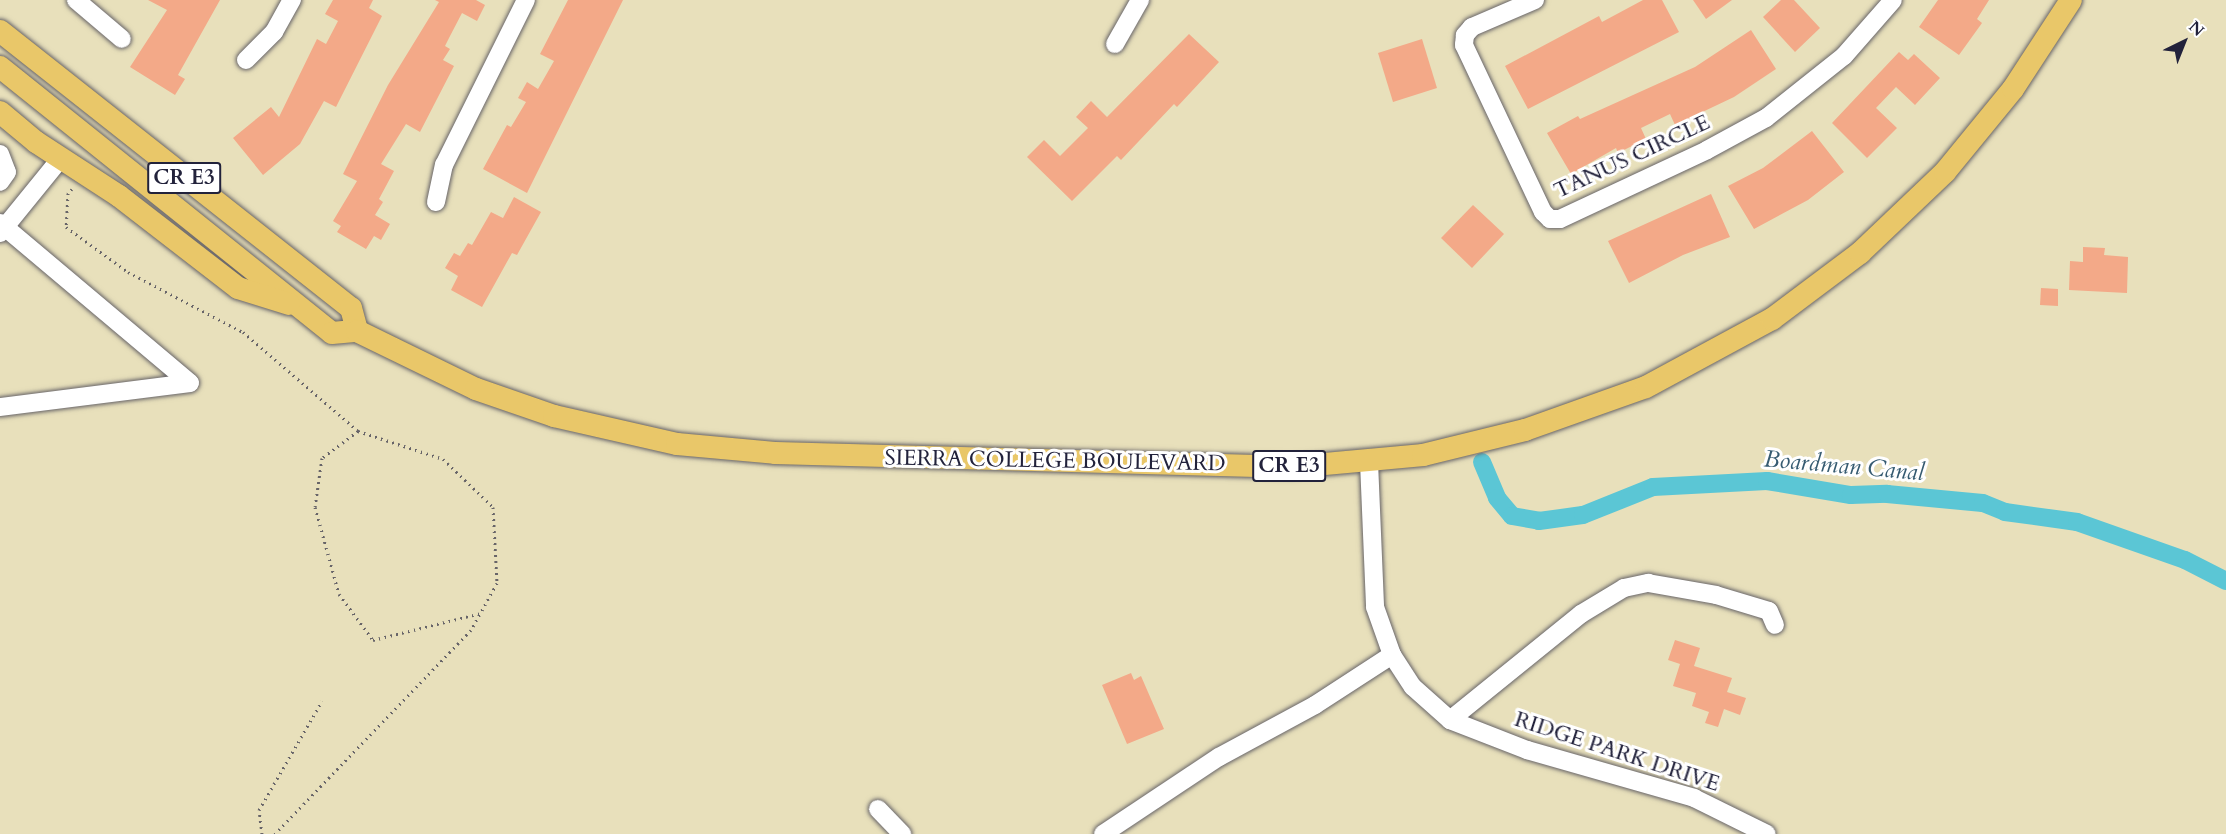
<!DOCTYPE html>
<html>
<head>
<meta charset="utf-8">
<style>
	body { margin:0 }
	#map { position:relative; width:2226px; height:834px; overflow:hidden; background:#e8e0bb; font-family:Cardo,serif }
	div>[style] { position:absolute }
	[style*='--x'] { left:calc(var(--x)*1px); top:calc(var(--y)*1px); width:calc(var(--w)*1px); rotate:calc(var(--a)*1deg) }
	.canal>* { height:18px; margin:-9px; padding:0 9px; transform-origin:9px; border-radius:9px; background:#5bc6d5 }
	.building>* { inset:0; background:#f3a988 }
	.path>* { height:3px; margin-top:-1.5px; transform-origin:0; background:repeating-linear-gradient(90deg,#676468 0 1.5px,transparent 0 6px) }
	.roads { filter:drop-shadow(0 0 2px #676468) drop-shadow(0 0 2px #676468) }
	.minor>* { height:18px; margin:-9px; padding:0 9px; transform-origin:9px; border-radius:9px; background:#fff }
	.major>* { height:22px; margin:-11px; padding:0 11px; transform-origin:11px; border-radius:11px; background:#e9c769 }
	span { translate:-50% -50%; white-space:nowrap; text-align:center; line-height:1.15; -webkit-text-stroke:6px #fff; paint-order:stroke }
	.shield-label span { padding:2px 4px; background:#fff; border:2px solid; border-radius:4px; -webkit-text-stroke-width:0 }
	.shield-label { font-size:21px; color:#22223b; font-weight:700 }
	.street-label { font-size:22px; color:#22223b }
	.water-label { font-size:24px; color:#365b71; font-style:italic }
	.north { position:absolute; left:2154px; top:12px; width:60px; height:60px; -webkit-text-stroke:4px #fff; paint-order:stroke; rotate:43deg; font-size:16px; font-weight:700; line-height:24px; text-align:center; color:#22223b }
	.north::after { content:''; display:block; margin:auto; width:21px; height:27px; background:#22223b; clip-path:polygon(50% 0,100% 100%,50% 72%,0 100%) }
</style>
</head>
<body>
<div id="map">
	<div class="canal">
		<i style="--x:1482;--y:462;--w:39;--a:67"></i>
		<i style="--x:1497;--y:498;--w:23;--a:50"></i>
		<i style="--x:1512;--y:516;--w:27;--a:10"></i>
		<i style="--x:1539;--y:521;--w:44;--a:-7.8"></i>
		<i style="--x:1583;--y:515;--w:75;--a:-21.8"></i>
		<i style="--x:1653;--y:487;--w:114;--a:-3"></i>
		<i style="--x:1767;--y:481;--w:85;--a:9.5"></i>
		<i style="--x:1851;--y:495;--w:36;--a:-2"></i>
		<i style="--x:1887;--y:494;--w:96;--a:5.4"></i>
		<i style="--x:1983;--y:503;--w:24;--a:22"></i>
		<i style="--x:2005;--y:512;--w:73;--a:7.9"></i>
		<i style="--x:2077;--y:522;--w:114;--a:19.4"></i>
		<i style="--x:2185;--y:560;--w:46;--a:27.1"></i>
	</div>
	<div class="building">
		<i style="clip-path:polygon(148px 0,220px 0,178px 75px,185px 79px,175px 95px,130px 67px,167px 10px)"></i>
		<i style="clip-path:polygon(333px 0,373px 0,369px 8px,382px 16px,336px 107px,324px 101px,300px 144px,263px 175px,233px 138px,271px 107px,279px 117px,317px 39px,326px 44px,338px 21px,325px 14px)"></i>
		<i style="clip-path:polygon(435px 0,476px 0,485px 5px,477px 21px,462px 13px,449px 38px,445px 46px,450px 49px,443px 60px,454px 66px,420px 132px,406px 124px,381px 164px,394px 171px,379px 199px,383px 202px,375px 215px,390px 224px,381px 240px,374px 236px,366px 249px,337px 232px,341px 226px,333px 221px,357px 181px,343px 174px,388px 85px,439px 2px)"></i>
		<i style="clip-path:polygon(568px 0,623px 0,527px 193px,483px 169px,507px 125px,511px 127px,526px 102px,518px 98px,527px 82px,538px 89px,554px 61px,540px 54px)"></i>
		<i style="clip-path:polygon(1643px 0,1662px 0,1679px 32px,1528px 109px,1505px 66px,1599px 16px,1602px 22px)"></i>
		<i style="clip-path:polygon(1693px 0,1732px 0,1706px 19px)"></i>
		<i style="clip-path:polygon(1781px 0,1794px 0,1820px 28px,1795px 52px,1763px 17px)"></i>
		<i style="clip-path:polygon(1938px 0,1989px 0,1977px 19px,1982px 23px,1959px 55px,1919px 27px)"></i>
		<i style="clip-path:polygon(1751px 30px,1776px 69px,1734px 97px,1675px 125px,1670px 114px,1641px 128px,1646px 139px,1618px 153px,1616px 148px,1571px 174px,1547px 133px,1578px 116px,1580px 119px,1695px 67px)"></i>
		<i style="clip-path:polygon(1189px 34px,1219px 62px,1177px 107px,1174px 104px,1121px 160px,1117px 156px,1072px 201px,1027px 157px,1044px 140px,1060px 156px,1088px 128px,1076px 117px,1091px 101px,1107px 117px)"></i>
		<i style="clip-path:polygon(1422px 39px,1437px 88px,1393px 102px,1378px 53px)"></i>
		<i style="clip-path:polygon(1899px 52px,1908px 60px,1914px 54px,1940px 78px,1915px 105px,1896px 87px,1876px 108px,1897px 128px,1867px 158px,1832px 123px)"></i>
		<i style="clip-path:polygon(1812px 131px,1844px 172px,1808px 200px,1754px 229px,1728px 186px,1763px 168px)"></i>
		<i style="clip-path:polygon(1711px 194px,1730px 237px,1683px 255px,1629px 283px,1608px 241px)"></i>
		<i style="clip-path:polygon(514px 197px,541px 212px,517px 255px,512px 253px,482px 307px,451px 290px,458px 276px,445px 268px,454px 253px,460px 256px,468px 243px,472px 245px,491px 212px,503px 218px)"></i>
		<i style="clip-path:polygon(1473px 205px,1504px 234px,1472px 268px,1441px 238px)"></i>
		<i style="clip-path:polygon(2083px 247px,2105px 248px,2104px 255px,2128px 257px,2127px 293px,2069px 290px,2070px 261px,2083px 262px)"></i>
		<i style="clip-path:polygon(2041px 288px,2058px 289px,2058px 306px,2040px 305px)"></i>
		<i style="clip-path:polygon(1675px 640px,1700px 648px,1694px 666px,1732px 678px,1727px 692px,1746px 698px,1740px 715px,1724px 709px,1718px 727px,1705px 723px,1709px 712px,1692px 706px,1696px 693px,1673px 686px,1680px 664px,1668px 660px)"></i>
		<i style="clip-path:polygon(1131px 673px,1134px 680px,1141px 676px,1164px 729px,1127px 744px,1102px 685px)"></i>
	</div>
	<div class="path">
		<i style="--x:72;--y:189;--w:6;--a:135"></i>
		<i style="--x:68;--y:193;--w:34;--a:93"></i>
		<i style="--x:66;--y:227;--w:77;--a:36"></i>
		<i style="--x:128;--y:272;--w:130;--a:27.6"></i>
		<i style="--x:243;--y:332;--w:152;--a:40.7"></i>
		<i style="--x:358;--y:431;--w:89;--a:18.2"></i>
		<i style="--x:443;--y:459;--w:69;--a:43.8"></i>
		<i style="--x:493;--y:507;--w:76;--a:87"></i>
		<i style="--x:497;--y:583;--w:54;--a:119"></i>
		<i style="--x:471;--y:630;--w:283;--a:133.9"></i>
		<i style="--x:358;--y:431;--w:45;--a:143.1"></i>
		<i style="--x:322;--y:458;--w:49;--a:98.1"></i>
		<i style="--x:315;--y:507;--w:90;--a:74.6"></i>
		<i style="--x:339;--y:594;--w:57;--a:53.5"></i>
		<i style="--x:373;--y:640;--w:111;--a:-14"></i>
		<i style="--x:262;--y:834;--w:24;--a:-97"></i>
		<i style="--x:259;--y:810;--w:126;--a:-60"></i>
	</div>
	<div class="roads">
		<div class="minor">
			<i style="--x:76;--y:0;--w:60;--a:40.3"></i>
			<i style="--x:1535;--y:0;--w:69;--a:156.8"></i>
			<i style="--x:1472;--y:27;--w:11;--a:131"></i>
			<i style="--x:1465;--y:35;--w:10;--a:96"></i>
			<i style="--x:1464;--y:45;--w:185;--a:64.7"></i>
			<i style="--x:1543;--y:212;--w:10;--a:45"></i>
			<i style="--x:1550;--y:219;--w:10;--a:0"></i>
			<i style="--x:1560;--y:219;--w:162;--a:-25.1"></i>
			<i style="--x:1707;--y:150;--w:67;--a:-28.5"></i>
			<i style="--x:1766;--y:118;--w:100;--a:-38.5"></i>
			<i style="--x:1844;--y:56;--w:74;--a:-48.8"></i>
			<i style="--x:1115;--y:44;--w:51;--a:-60.4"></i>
			<i style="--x:246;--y:60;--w:40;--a:-45"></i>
			<i style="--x:274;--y:32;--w:37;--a:-61"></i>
			<i style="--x:0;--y:154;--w:19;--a:69"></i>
			<i style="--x:7;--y:172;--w:12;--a:125"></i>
			<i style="--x:436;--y:202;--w:38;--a:-78"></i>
			<i style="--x:444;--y:165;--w:184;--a:-63.6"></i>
			<i style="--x:0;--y:223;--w:248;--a:40.1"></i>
			<i style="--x:190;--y:383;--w:192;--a:172.8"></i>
			<i style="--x:0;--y:233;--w:97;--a:-50.9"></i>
			<i style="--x:1369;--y:462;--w:145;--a:87.6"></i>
			<i style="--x:1375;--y:607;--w:51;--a:70.5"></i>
			<i style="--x:1392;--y:655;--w:38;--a:57"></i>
			<i style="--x:1413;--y:687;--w:50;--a:41.7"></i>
			<i style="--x:1450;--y:720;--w:83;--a:21.3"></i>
			<i style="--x:1527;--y:750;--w:174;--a:16"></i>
			<i style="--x:1694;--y:798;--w:81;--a:26.3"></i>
			<i style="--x:1450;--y:720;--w:169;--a:-39"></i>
			<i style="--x:1581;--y:614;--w:50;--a:-31.2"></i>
			<i style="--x:1624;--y:588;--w:25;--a:-12"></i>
			<i style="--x:1648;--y:583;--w:69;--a:10"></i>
			<i style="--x:1716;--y:595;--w:55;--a:16.8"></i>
			<i style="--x:1769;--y:611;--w:15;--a:67"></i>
			<i style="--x:878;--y:809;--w:35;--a:46"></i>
			<i style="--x:1103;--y:834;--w:139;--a:-33.6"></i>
			<i style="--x:1219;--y:757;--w:109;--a:-28.4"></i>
			<i style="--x:1315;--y:705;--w:92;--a:-33"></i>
		</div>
		<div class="major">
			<i style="--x:0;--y:31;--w:447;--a:38.3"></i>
			<i style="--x:351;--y:308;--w:24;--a:75"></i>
			<i style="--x:0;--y:67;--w:425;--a:38.7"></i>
			<i style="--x:332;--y:333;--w:25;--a:-5"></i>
			<i style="--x:357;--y:331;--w:132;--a:26"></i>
			<i style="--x:476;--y:389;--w:83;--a:19.1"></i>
			<i style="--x:554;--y:416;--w:126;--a:12.8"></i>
			<i style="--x:677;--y:444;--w:98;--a:5.2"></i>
			<i style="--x:775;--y:453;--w:517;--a:1.55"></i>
			<i style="--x:1292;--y:467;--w:132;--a:-5.2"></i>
			<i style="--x:1423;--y:455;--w:105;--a:-13.8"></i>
			<i style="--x:1525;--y:430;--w:128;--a:-19.6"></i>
			<i style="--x:1646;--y:387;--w:143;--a:-28.4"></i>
			<i style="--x:1772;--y:319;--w:110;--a:-36.9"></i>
			<i style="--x:1860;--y:253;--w:117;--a:-43.6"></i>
			<i style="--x:1945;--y:172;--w:107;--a:-50.7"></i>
			<i style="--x:2013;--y:89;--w:106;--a:-56.9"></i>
			<i style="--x:0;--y:112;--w:47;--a:39.8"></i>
			<i style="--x:36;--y:142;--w:99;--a:33"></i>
			<i style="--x:119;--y:196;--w:150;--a:37.7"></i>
			<i style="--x:238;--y:288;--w:53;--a:17.4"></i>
		</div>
	</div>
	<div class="shield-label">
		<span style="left:184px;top:178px">CR E3</span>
		<span style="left:1289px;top:466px">CR E3</span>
	</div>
	<div class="street-label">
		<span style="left:1632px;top:157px;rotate:-25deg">TANUS CIRCLE</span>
		<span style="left:1055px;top:461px;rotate:1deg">SIERRA COLLEGE BOULEVARD</span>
		<span style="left:1617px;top:752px;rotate:18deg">RIDGE PARK DRIVE</span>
	</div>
	<div class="water-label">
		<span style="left:1844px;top:466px;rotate:5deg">Boardman Canal</span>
	</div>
	<div class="north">N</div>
</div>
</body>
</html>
